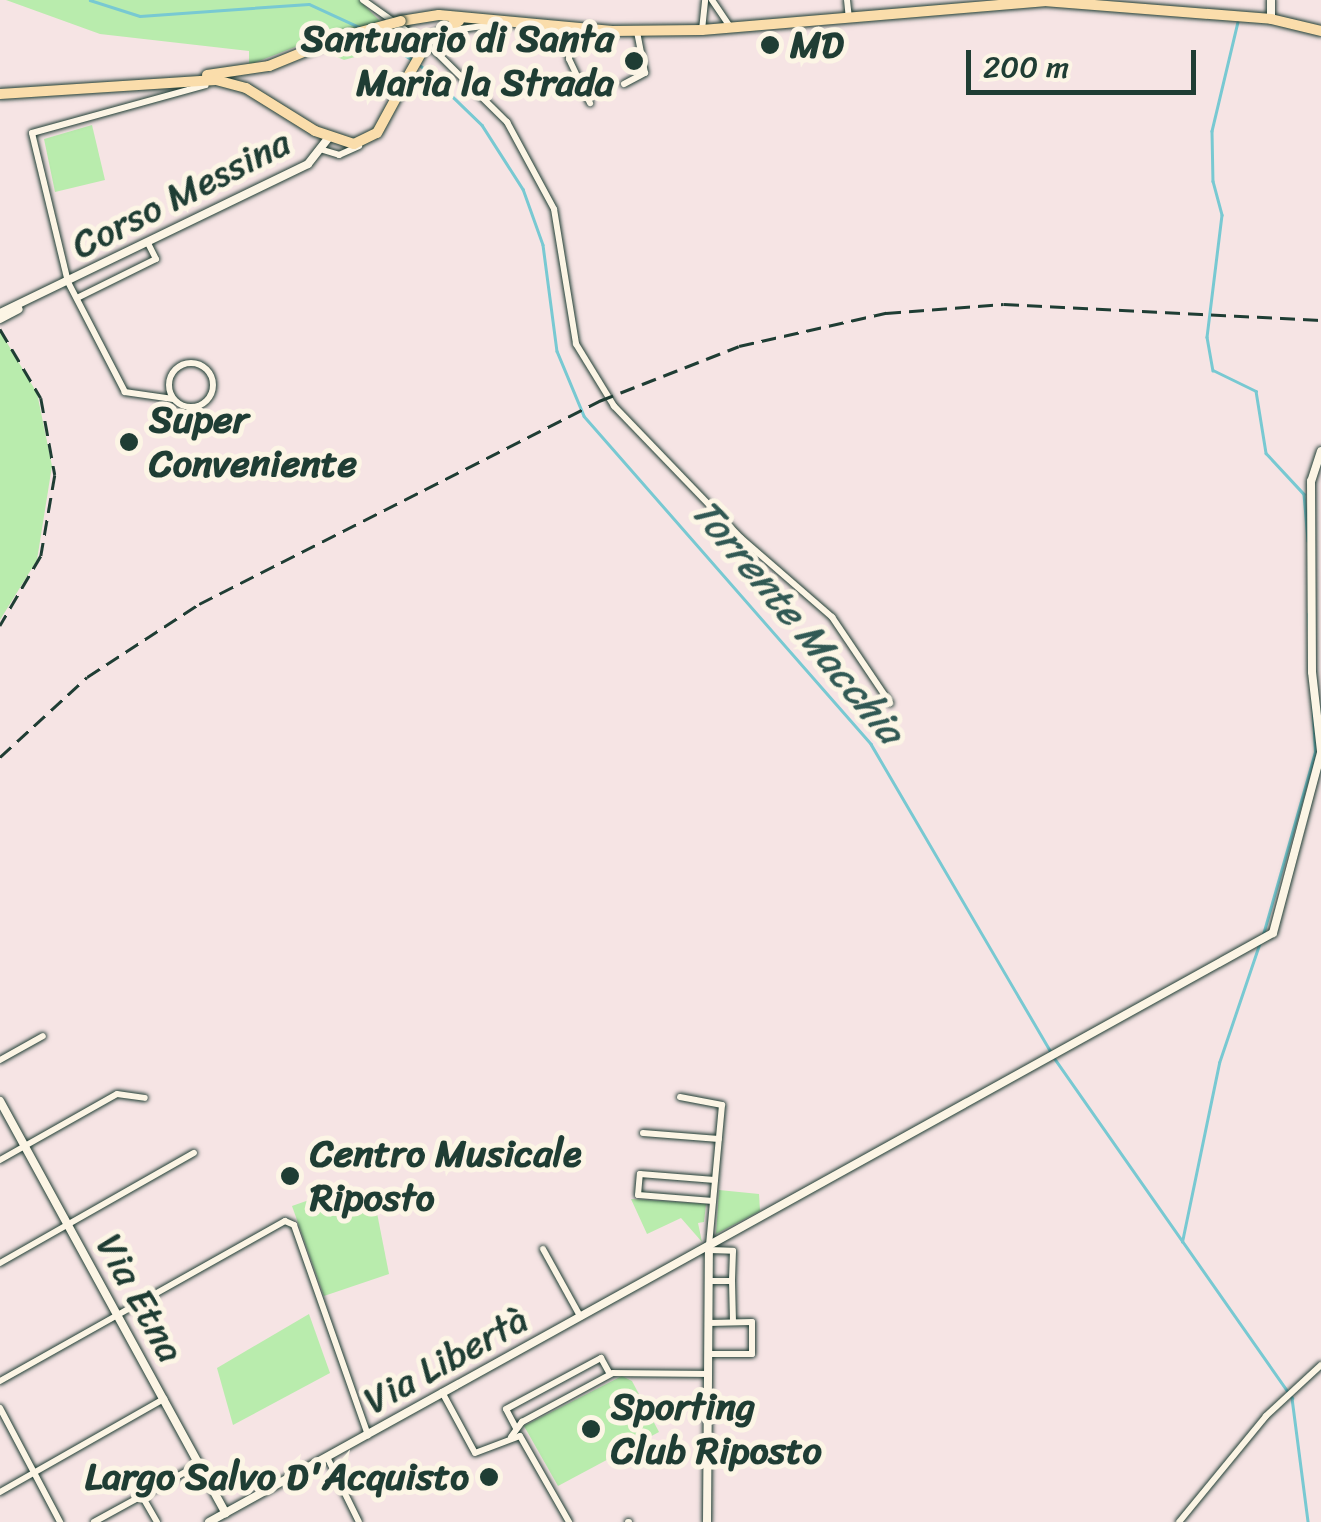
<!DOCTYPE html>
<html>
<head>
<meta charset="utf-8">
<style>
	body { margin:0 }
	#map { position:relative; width:1321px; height:1522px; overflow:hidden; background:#f6e4e4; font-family:Sriracha,sans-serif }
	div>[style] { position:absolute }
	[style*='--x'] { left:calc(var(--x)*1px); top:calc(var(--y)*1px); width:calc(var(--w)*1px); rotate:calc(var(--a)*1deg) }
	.green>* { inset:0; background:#b9ecad }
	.stream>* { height:2.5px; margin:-1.25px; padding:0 1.25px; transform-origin:1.25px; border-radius:1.25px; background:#78c9d2 }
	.roads { filter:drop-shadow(0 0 2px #1f3d34) drop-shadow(0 0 2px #1f3d34) }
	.minor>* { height:6px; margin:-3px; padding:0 3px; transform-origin:3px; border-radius:3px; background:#fcf5e5 }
	.minor>.ring { margin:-3px; padding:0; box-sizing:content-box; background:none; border:6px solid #fcf5e5; border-radius:50% }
	.tertiary>* { height:8px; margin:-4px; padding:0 4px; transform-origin:4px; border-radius:4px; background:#fcf5e5 }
	.primary>* { height:10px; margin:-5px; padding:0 5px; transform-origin:5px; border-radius:5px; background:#faddab }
	.rail>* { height:2.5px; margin-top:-1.25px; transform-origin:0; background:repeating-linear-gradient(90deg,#1f3d34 0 15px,transparent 0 23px) }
	.bridges { filter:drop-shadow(0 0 2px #1f3d34) drop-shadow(0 0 2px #1f3d34) }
	.primary-bridge>* { height:10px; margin:-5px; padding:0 5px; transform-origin:5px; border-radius:5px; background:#faddab }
	.dots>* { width:28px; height:28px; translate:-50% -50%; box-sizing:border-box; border:5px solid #fcf5e5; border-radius:50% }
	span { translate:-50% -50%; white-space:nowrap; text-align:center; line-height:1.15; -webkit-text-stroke:10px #fcf5e5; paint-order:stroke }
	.poi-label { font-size:38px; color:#1f3d34; font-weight:700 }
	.right { translate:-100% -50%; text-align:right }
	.left { translate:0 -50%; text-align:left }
	.street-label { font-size:38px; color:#1f3d34 }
	.water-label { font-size:40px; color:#315954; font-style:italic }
	.scale { position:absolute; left:966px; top:50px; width:230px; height:45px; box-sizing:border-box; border:5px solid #1f3d34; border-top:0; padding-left:12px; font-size:30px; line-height:35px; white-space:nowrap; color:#1f3d34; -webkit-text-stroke:8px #fcf5e5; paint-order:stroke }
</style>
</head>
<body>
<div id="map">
	<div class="green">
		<i style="clip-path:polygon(6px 0,359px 0,397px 38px,389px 56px,373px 52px,344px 60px,326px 52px,343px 45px,334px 32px,249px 65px,249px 51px,100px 34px)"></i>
		<i style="clip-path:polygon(92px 125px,105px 180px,55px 192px,44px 139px)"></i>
		<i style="clip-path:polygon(0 331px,37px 393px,52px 466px,37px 560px,0 620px)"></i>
		<i style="clip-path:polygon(343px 1188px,377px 1213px,389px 1274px,324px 1296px,292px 1206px)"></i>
		<i style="clip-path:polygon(719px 1190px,759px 1194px,760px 1211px,716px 1234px)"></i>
		<i style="clip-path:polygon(631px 1199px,706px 1204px,704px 1222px,698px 1223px,702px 1242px,681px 1218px,647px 1234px)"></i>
		<i style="clip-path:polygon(309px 1314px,330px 1373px,233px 1425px,217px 1368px)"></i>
		<i style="clip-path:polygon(622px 1376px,632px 1381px,659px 1432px,558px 1486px,524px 1426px)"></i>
	</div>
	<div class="stream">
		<i style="--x:90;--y:0;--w:52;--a:17.7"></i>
		<i style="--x:140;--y:16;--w:169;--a:-4.1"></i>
		<i style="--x:309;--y:4;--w:55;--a:24.7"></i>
		<i style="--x:1238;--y:22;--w:112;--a:103.4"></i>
		<i style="--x:1212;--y:131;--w:50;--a:88.9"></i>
		<i style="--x:1213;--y:181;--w:35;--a:75"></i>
		<i style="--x:1222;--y:215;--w:123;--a:97"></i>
		<i style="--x:1207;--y:337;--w:34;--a:80"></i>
		<i style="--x:1213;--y:370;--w:48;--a:26"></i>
		<i style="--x:1256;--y:391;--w:63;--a:80.8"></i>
		<i style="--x:1266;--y:453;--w:56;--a:47.2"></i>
		<i style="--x:1304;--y:494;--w:47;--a:85.1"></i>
		<i style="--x:371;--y:33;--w:51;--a:33.1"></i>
		<i style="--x:421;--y:66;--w:85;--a:44"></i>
		<i style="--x:482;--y:125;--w:76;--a:57.4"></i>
		<i style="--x:523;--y:189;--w:59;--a:70.3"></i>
		<i style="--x:543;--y:245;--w:107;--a:82.5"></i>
		<i style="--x:557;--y:351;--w:70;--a:67.4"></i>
		<i style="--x:584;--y:416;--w:436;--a:48.8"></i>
		<i style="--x:871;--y:744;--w:357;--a:59.7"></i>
		<i style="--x:1262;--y:938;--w:193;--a:-74.1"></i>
		<i style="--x:1315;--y:752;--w:138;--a:-92.9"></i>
		<i style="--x:1055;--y:1059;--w:414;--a:55"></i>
		<i style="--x:1292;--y:1398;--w:125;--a:82.6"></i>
		<i style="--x:1182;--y:1242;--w:183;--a:-78.3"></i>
		<i style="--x:1219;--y:1063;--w:125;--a:-71.3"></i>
	</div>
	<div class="roads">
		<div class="minor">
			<i style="--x:363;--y:0;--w:87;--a:35.2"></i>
			<i style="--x:434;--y:50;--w:103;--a:44.6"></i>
			<i style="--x:507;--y:122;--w:99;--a:61.6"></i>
			<i style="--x:554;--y:209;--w:137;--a:80.7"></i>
			<i style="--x:576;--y:344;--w:73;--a:58.5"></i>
			<i style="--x:614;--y:406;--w:183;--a:46.1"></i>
			<i style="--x:741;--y:538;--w:121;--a:41"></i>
			<i style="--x:832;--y:617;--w:104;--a:56"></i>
			<i style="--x:712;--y:0;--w:34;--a:56"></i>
			<i style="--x:847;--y:0;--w:19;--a:84"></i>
			<i style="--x:568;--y:27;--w:32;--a:88"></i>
			<i style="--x:569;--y:59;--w:49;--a:64.5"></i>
			<i style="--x:702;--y:30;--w:30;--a:-84"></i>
			<i style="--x:434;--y:50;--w:28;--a:-46"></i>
			<i style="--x:453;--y:30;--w:53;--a:-7.5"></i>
			<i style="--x:624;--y:84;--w:24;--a:-28"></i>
			<i style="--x:645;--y:73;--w:42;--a:-101"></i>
			<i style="--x:323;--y:150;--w:17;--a:17"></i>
			<i style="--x:339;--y:155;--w:22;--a:-24"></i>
			<i style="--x:77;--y:298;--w:88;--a:-26.3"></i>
			<i style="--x:156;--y:259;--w:18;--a:-117"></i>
			<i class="ring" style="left:169px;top:363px;width:38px;height:38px"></i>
			<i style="--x:173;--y:399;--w:49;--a:-171.7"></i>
			<i style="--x:125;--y:392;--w:124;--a:-117.4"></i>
			<i style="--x:68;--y:282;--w:153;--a:-103.6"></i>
			<i style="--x:32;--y:133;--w:180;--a:-15.4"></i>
			<i style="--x:0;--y:1060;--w:49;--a:-29.2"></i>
			<i style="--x:680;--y:1097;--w:43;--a:10.8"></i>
			<i style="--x:722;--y:1105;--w:140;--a:95.3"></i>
			<i style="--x:643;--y:1133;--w:76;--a:4.5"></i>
			<i style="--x:0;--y:1160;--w:134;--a:-29.4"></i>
			<i style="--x:117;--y:1094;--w:28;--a:8"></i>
			<i style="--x:713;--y:1201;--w:75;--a:-175.4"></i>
			<i style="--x:638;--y:1195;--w:21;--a:-85"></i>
			<i style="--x:640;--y:1174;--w:75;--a:4.6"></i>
			<i style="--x:543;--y:1249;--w:77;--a:61.1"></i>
			<i style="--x:709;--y:1250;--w:24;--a:2"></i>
			<i style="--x:733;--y:1251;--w:30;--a:92"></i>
			<i style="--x:0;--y:1263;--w:223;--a:-29.6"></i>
			<i style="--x:709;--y:1281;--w:23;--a:0"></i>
			<i style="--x:732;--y:1281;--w:41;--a:88.6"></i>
			<i style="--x:708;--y:1354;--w:44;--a:0"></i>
			<i style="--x:752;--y:1354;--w:32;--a:-90"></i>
			<i style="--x:752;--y:1322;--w:43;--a:178.7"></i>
			<i style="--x:0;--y:1381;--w:327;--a:-29.3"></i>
			<i style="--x:285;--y:1221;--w:10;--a:24"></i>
			<i style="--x:294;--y:1225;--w:223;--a:70.6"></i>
			<i style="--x:442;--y:1392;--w:69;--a:61.6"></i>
			<i style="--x:475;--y:1453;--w:48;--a:-20.7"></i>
			<i style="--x:520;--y:1436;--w:99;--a:60.3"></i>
			<i style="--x:0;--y:1408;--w:129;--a:62.2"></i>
			<i style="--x:516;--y:1428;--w:21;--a:-118"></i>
			<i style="--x:506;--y:1409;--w:108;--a:-28.2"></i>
			<i style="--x:601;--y:1358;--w:18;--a:61"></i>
			<i style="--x:511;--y:1437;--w:19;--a:-54"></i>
			<i style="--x:522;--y:1422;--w:103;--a:-28.3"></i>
			<i style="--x:613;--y:1373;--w:95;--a:0.6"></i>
			<i style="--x:327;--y:1457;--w:72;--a:63.8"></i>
			<i style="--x:0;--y:1492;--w:189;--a:-29.6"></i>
			<i style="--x:142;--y:1496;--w:30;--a:60"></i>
			<i style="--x:94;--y:1522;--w:121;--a:-28.7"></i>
			<i style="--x:628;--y:1522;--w:1;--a:0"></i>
			<i style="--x:1179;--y:1522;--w:137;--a:-50.6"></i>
			<i style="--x:1266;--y:1416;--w:75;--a:-42.8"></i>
		</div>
		<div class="tertiary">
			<i style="--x:1271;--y:19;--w:19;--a:-90"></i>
			<i style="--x:0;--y:313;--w:342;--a:-25.8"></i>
			<i style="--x:308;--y:164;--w:34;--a:-52"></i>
			<i style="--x:0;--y:319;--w:21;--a:-28"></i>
			<i style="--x:1321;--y:451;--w:32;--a:108"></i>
			<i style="--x:1311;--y:481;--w:191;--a:89.7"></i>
			<i style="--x:1312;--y:672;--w:80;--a:83.5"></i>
			<i style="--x:0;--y:1101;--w:470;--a:61.3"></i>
			<i style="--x:209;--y:1522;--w:1216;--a:-28.97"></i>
			<i style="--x:1273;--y:933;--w:187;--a:-75.1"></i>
			<i style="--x:707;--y:1522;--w:276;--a:-89.6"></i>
		</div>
		<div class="primary">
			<i style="--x:401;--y:21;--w:38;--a:-9"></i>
			<i style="--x:439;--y:15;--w:174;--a:5.3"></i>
			<i style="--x:612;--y:31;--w:90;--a:-0.6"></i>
			<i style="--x:702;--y:30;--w:343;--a:-4.8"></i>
			<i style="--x:1044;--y:1;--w:228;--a:4.5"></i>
			<i style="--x:1271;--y:19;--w:51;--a:13.5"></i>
			<i style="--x:429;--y:39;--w:35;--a:-31"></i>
			<i style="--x:207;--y:75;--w:63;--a:-8.3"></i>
			<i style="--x:269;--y:66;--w:74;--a:-22.1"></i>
			<i style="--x:0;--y:94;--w:216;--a:-3.7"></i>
			<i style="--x:216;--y:80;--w:31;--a:15"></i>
			<i style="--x:246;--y:88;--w:81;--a:31.9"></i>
			<i style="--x:315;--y:131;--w:41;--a:18.4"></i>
			<i style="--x:354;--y:144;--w:25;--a:-26"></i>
			<i style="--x:377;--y:133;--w:52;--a:-61.5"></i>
		</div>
	</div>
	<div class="rail">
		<i style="--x:0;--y:329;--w:80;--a:59.3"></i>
		<i style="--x:41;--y:398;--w:78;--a:79.7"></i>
		<i style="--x:55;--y:475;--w:82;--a:99.8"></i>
		<i style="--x:41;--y:556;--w:81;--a:120.4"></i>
		<i style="--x:0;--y:757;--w:118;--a:-42.6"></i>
		<i style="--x:87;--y:677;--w:134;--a:-33.1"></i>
		<i style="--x:199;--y:604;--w:449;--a:-26.9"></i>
		<i style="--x:599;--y:401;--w:150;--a:-21.4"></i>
		<i style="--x:739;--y:346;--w:151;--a:-12.7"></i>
		<i style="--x:886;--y:313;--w:118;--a:-4.4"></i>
		<i style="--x:1004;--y:304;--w:317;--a:2.9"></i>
	</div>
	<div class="bridges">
		<div class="primary-bridge">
			<i style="--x:338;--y:38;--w:65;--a:-15.1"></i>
			<i style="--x:402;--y:87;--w:55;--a:-60.6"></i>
		</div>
	</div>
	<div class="dots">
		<i style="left:770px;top:45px;background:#1f3d34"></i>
		<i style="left:634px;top:61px;background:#1f3d34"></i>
		<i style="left:129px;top:442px;background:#1f3d34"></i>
		<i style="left:290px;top:1176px;background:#1f3d34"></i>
		<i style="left:591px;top:1429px;background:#1f3d34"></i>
		<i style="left:489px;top:1477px;background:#1f3d34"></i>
	</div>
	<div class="poi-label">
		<span class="right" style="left:614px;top:61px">Santuario di Santa<br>Maria la Strada</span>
		<span class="left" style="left:790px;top:45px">MD</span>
		<span class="left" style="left:149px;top:442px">Super<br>Conveniente</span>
		<span class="left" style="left:310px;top:1176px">Centro Musicale<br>Riposto</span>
		<span class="left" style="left:611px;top:1429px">Sporting<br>Club Riposto</span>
		<span class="right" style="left:469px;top:1477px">Largo Salvo D'Acquisto</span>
	</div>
	<div class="street-label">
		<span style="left:181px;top:194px;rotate:-27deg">Corso Messina</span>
		<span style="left:140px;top:1298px;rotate:61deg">Via Etna</span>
		<span style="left:446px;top:1360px;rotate:-29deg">Via Libertà</span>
	</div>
	<div class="water-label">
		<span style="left:798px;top:621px;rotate:50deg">Torrente Macchia</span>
	</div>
	<div class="scale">200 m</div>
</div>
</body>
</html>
